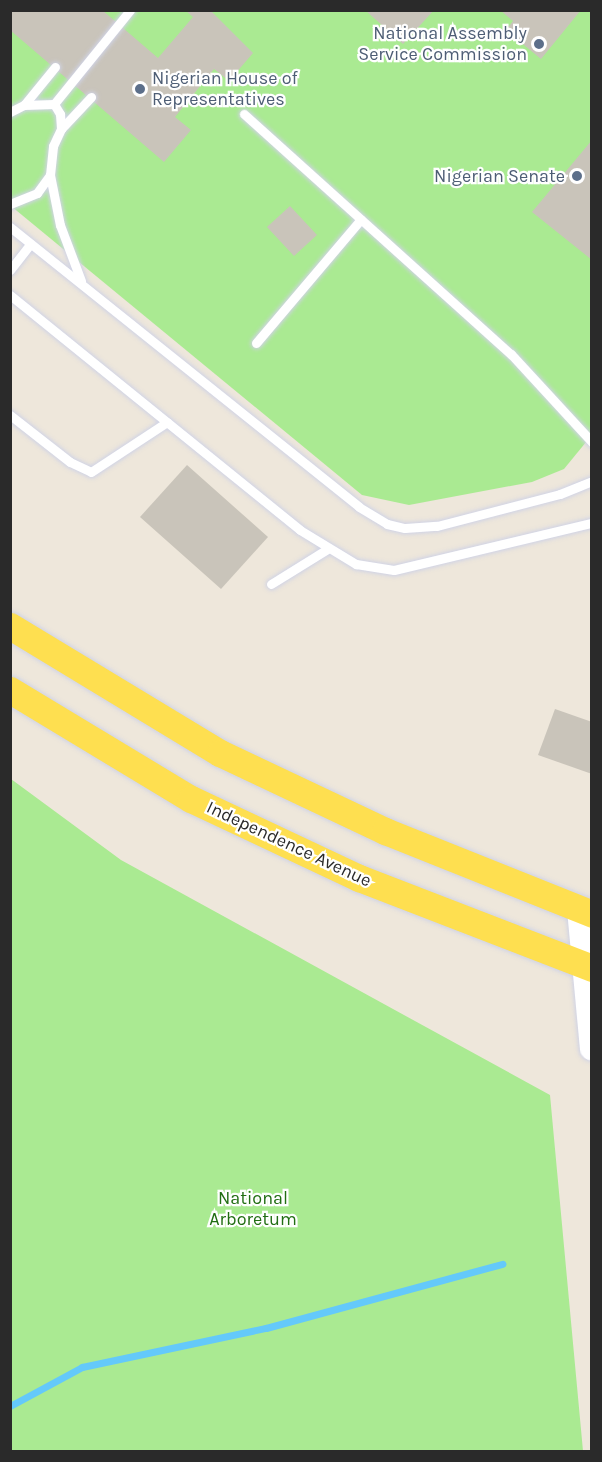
<!DOCTYPE html>
<html>
<head>
<meta charset="utf-8">
<style>
	body { margin:0 }
	#map { position:relative; width:602px; height:1462px; overflow:hidden; background:#eee7db; font-family:Karla,sans-serif }
	div>[style] { position:absolute }
	[style*='--x'] { left:calc(var(--x)*1px); top:calc(var(--y)*1px); width:calc(var(--w)*1px); rotate:calc(var(--a)*1deg) }
	.green>* { inset:0; background:#aaea92 }
	.stream>* { height:7px; margin:-3.5px; padding:0 3.5px; transform-origin:3.5px; border-radius:3.5px; background:#64c9fa }
	.building>* { inset:0; background:#c9c4ba }
	.roads { filter:drop-shadow(0 0 2px #d0d3e5) drop-shadow(0 0 2px #d0d3e5) }
	.lane>* { height:9px; margin:-4.5px; padding:0 4.5px; transform-origin:4.5px; border-radius:4.5px; background:#fff }
	.secondary>* { height:24px; margin:-12px; padding:0 12px; transform-origin:12px; border-radius:12px; background:#fff }
	.primary>* { height:27px; margin:-13.5px; padding:0 13.5px; transform-origin:13.5px; border-radius:13.5px; background:#fedf50 }
	.dots>* { width:16px; height:16px; translate:-50% -50%; box-sizing:border-box; border:3px solid #fff; border-radius:50% }
	span { translate:-50% -50%; white-space:nowrap; text-align:center; line-height:1.15; -webkit-text-stroke:4.5px #fff; paint-order:stroke }
	.service-label { font-size:18px; color:#4e5e75 }
	.right { translate:-100% -50%; text-align:right }
	.left { translate:0 -50%; text-align:left }
	.street-label { font-size:18px; color:#2a2a2a }
	.park-label { font-size:18px; color:#216e13 }
	.frame { position:absolute; inset:0; border:12px solid #2a2a2a; pointer-events:none }
</style>
</head>
<body>
<div id="map">
	<div class="green">
		<i style="clip-path:polygon(10px 11px,591px 11px,591px 436px,564px 469px,532px 482px,409px 505px,362px 495px,11px 206px)"></i>
		<i style="clip-path:polygon(11px 779px,121px 860px,550px 1095px,583px 1451px,11px 1451px)"></i>
	</div>
	<div class="stream">
		<i style="--x:10;--y:1406;--w:82;--a:-28.4"></i>
		<i style="--x:82;--y:1367;--w:188;--a:-12"></i>
		<i style="--x:266;--y:1328;--w:245;--a:-15.2"></i>
	</div>
	<div class="building">
		<i style="clip-path:polygon(10px 10px,102px 10px,158px 58px,193px 17px,185px 10px,210px 10px,253px 53px,229px 81px,214px 69px,175px 117px,191px 130px,164px 162px,10px 30px)"></i>
		<i style="clip-path:polygon(365px 10px,434px 10px,403px 44px)"></i>
		<i style="clip-path:polygon(500px 10px,581px 10px,541px 59px,506px 30px,513px 21px)"></i>
		<i style="clip-path:polygon(592px 140px,592px 260px,532px 212px)"></i>
		<i style="clip-path:polygon(290px 206px,317px 235px,294px 256px,267px 227px)"></i>
		<i style="clip-path:polygon(187px 465px,268px 537px,221px 589px,140px 517px)"></i>
		<i style="clip-path:polygon(555px 709px,592px 722px,592px 774px,538px 755px)"></i>
	</div>
	<div class="roads">
		<div class="lane">
			<i style="--x:54;--y:104;--w:121;--a:-51"></i>
			<i style="--x:24;--y:105;--w:30;--a:-2"></i>
			<i style="--x:54;--y:104;--w:12;--a:59"></i>
			<i style="--x:60;--y:114;--w:15;--a:86"></i>
			<i style="--x:10;--y:112;--w:16;--a:-27"></i>
			<i style="--x:24;--y:105;--w:49;--a:-50.8"></i>
			<i style="--x:244;--y:114;--w:359;--a:42"></i>
			<i style="--x:511;--y:354;--w:120;--a:47.4"></i>
			<i style="--x:50;--y:175;--w:51;--a:78.7"></i>
			<i style="--x:60;--y:225;--w:60;--a:69.4"></i>
			<i style="--x:10;--y:204;--w:29;--a:-22"></i>
			<i style="--x:37;--y:193;--w:22;--a:-54"></i>
			<i style="--x:50;--y:175;--w:29;--a:-84"></i>
			<i style="--x:53;--y:146;--w:19;--a:-65"></i>
			<i style="--x:61;--y:129;--w:44;--a:-46.8"></i>
			<i style="--x:10;--y:227;--w:447;--a:38.7"></i>
			<i style="--x:359;--y:507;--w:33;--a:31"></i>
			<i style="--x:387;--y:524;--w:18;--a:13"></i>
			<i style="--x:405;--y:528;--w:32;--a:-4"></i>
			<i style="--x:437;--y:526;--w:127;--a:-14.6"></i>
			<i style="--x:560;--y:494;--w:35;--a:-22"></i>
			<i style="--x:10;--y:270;--w:33;--a:-52"></i>
			<i style="--x:10;--y:295;--w:373;--a:39"></i>
			<i style="--x:300;--y:530;--w:66;--a:31.3"></i>
			<i style="--x:356;--y:564;--w:38;--a:9"></i>
			<i style="--x:394;--y:570;--w:204;--a:-13.4"></i>
			<i style="--x:256;--y:343;--w:162;--a:-49.7"></i>
			<i style="--x:10;--y:415;--w:76;--a:38.1"></i>
			<i style="--x:70;--y:462;--w:23;--a:25"></i>
			<i style="--x:91;--y:472;--w:91;--a:-33.3"></i>
			<i style="--x:271;--y:584;--w:68;--a:-31.8"></i>
		</div>
		<div class="secondary">
			<i style="--x:579;--y:909;--w:140;--a:84.7"></i>
		</div>
		<div class="primary">
			<i style="--x:10;--y:626;--w:245;--a:31.2"></i>
			<i style="--x:220;--y:753;--w:183;--a:25.3"></i>
			<i style="--x:385;--y:831;--w:223;--a:21.8"></i>
			<i style="--x:10;--y:690;--w:211;--a:31.1"></i>
			<i style="--x:191;--y:799;--w:186;--a:25.2"></i>
			<i style="--x:359;--y:878;--w:250;--a:21.1"></i>
		</div>
	</div>
	<div class="dots">
		<i style="left:539px;top:44px;background:#5c6f8a"></i>
		<i style="left:140px;top:89px;background:#5c6f8a"></i>
		<i style="left:577px;top:176px;background:#5c6f8a"></i>
	</div>
	<div class="service-label">
		<span class="right" style="left:527px;top:44px">National Assembly<br>Service Commission</span>
		<span class="left" style="left:152px;top:89px">Nigerian House of<br>Representatives</span>
		<span class="right" style="left:565px;top:176px">Nigerian Senate</span>
	</div>
	<div class="street-label">
		<span style="left:289px;top:844px;rotate:25deg">Independence Avenue</span>
	</div>
	<div class="park-label">
		<span style="left:253px;top:1209px">National<br>Arboretum</span>
	</div>
	<div class="frame"></div>
</div>
</body>
</html>
